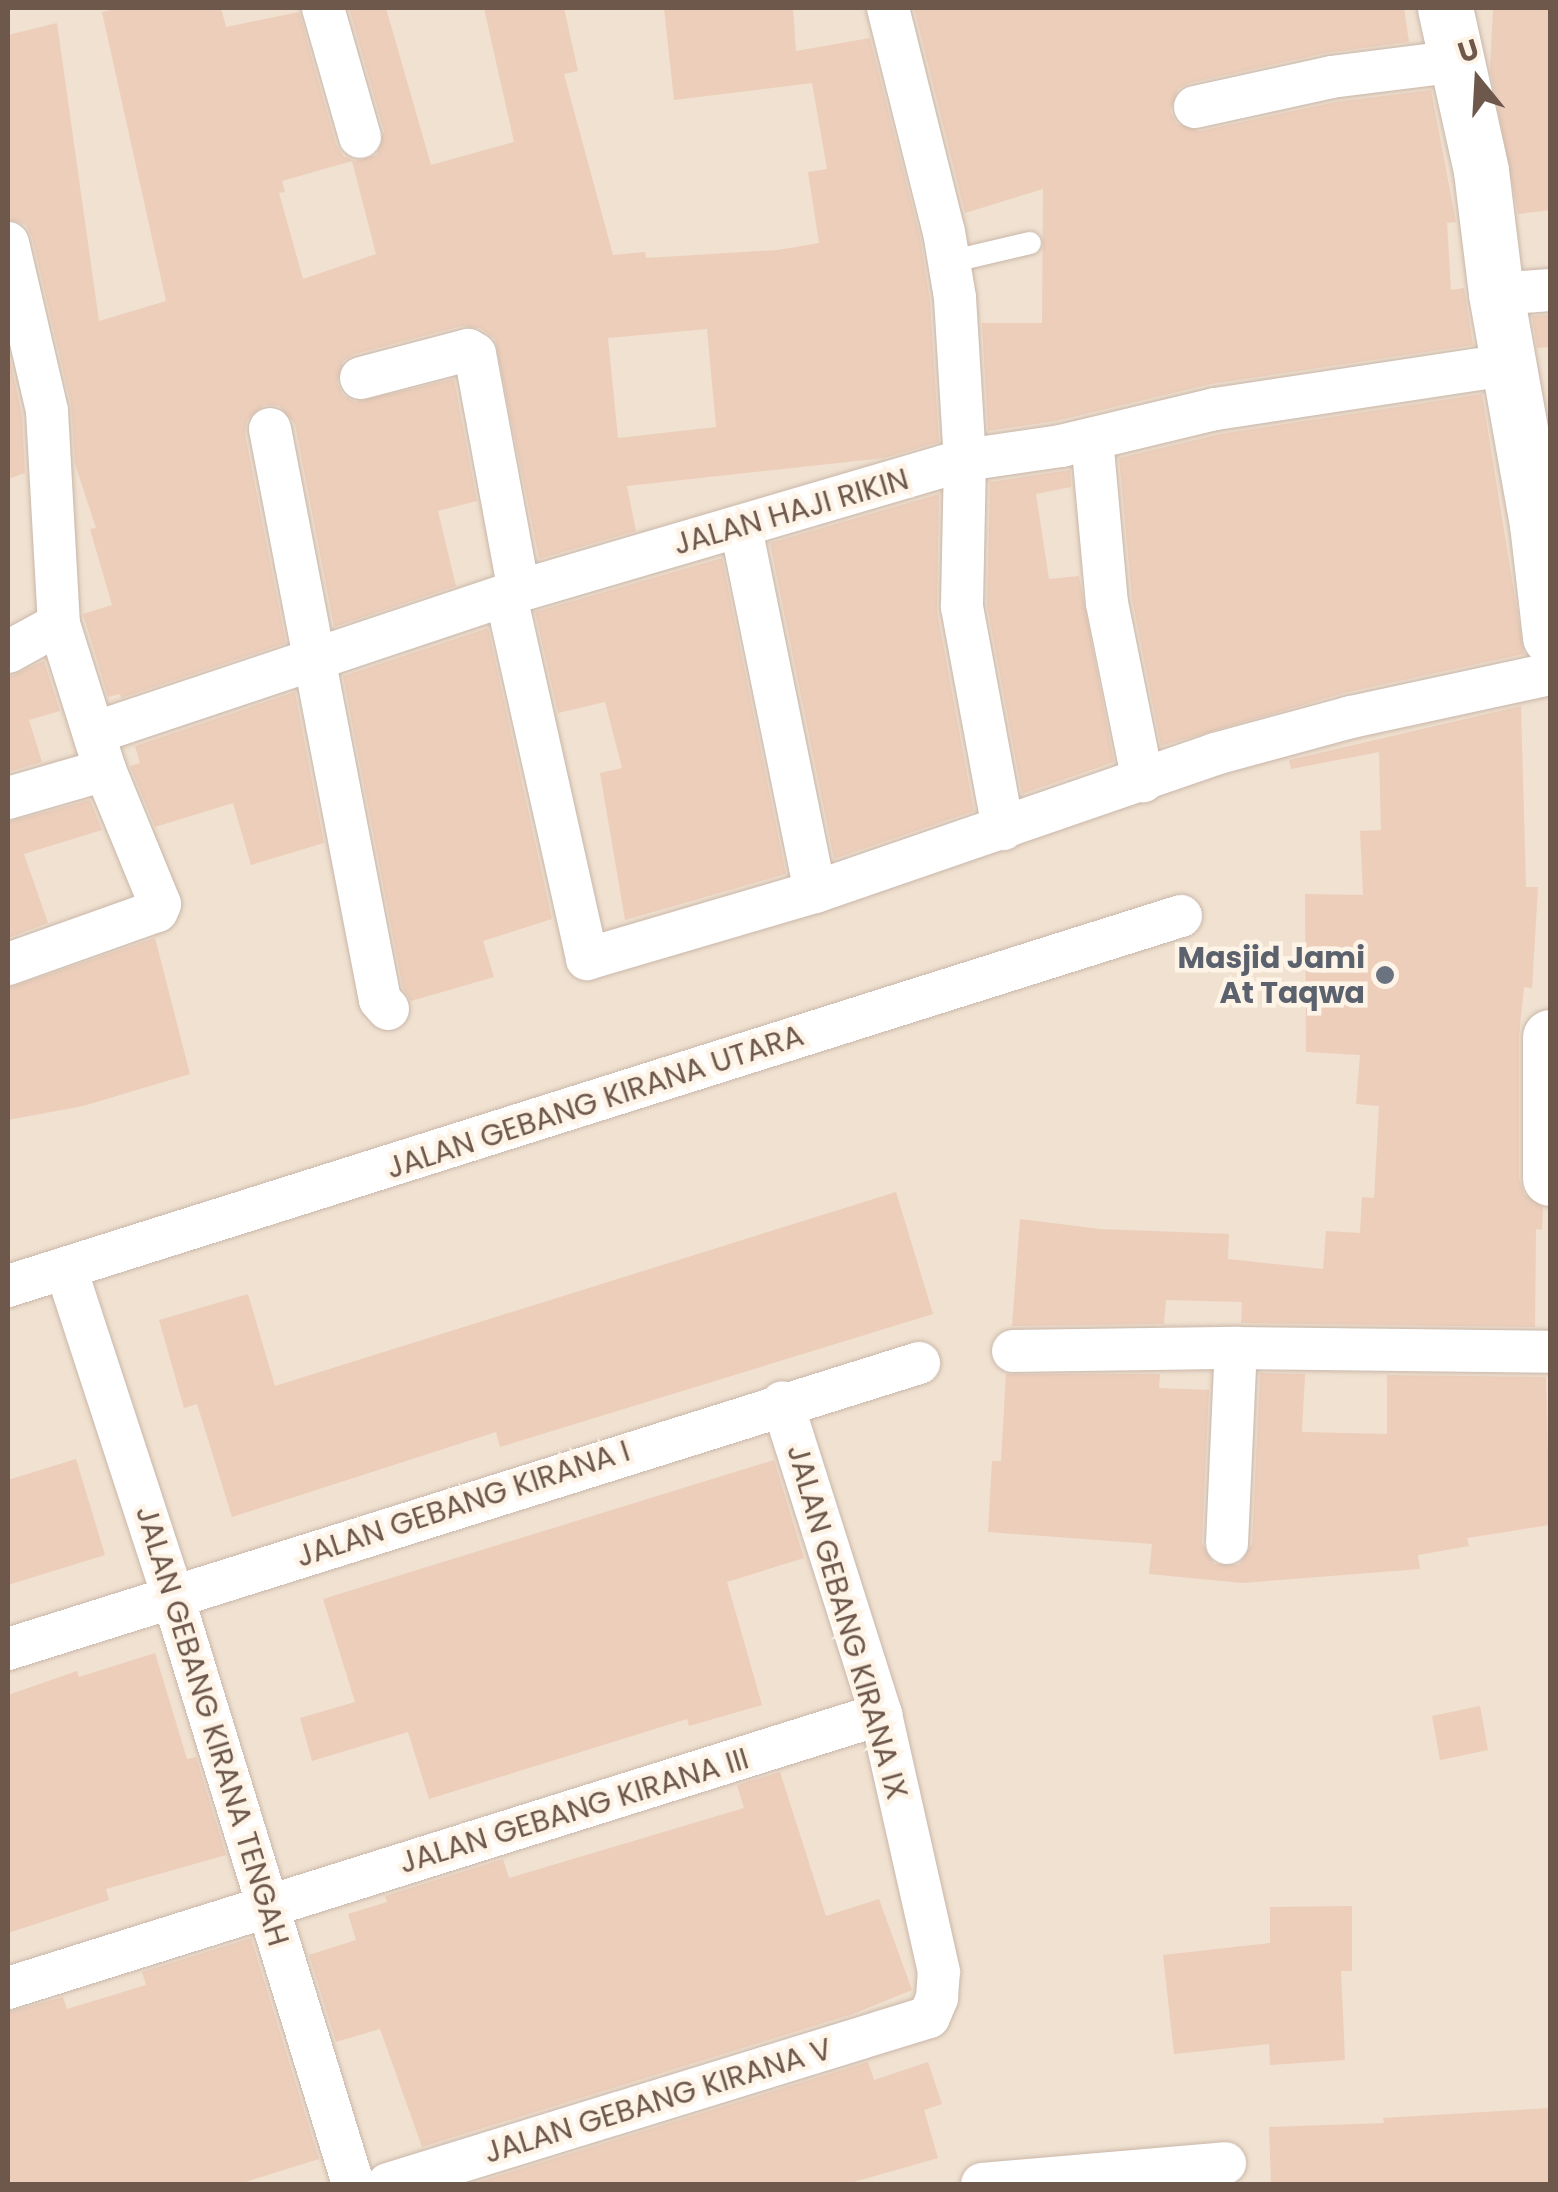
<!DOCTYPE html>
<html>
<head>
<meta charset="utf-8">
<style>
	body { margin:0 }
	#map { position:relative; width:1558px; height:2192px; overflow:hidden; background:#f9f0e1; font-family:Poppins,sans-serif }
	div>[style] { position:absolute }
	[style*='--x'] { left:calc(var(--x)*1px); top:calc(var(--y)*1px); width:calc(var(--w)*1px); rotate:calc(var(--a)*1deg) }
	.residential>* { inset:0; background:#f0e1d0 }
	.building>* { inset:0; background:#eccebb }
	.roads { filter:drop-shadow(0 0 2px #c9b7aa) drop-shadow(0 0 2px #c9b7aa) }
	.service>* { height:22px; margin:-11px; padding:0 11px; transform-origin:11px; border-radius:11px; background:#fff }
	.minor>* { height:42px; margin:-21px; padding:0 21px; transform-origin:21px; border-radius:21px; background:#fff }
	.tertiary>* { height:55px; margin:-27.5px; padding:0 27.5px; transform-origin:27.5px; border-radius:27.5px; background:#fff }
	.dots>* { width:28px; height:28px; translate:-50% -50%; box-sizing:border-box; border:5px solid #fdf4e7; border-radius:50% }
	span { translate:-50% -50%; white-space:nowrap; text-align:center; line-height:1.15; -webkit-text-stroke:9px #fdf4e7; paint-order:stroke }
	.street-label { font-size:30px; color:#6e574b }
	.worship-label { font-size:30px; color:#5b616d; font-weight:700 }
	.right { translate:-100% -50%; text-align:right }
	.frame { position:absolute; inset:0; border:10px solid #6e574b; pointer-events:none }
	.north { position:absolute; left:1428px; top:30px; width:100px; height:100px; -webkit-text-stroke:8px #fdf4e7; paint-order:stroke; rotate:342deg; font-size:28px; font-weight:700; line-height:40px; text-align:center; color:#6e574b }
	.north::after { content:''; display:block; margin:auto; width:35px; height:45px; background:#6e574b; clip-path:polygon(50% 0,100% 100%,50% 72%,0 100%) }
</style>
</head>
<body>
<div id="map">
	<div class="residential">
		<i style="clip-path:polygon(8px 8px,1550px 8px,1550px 2184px,8px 2184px)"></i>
	</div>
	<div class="building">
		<i style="clip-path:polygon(evenodd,119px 8px,221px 8px,226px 27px,299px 12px,336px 144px,343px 156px,355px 161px,377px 155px,384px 131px,349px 8px,386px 8px,431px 165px,514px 142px,484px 8px,564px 8px,578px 71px,564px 74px,613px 255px,645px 252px,646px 258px,778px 250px,819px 243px,808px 172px,827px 169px,812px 83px,674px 100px,664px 8px,793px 8px,796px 51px,870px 38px,920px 237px,930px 301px,939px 442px,884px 458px,627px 486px,636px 531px,539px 559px,495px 339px,480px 328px,462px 326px,355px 354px,343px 361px,337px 383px,343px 395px,355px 402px,454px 379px,477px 501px,438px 511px,456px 586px,334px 627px,295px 424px,279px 406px,264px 405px,247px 420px,245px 434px,286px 643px,121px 698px,120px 694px,108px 697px,83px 614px,112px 605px,90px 529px,96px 528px,75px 464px,71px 405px,32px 237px,26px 225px,8px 219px,8px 35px,57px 23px,99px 321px,166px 301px,102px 12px,119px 8px,352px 161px,376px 254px,303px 279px,279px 193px,285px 192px,282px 181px,352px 161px,119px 8px,707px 329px,716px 427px,618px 438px,608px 338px,707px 329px)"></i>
		<i style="clip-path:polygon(914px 8px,1404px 8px,1409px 42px,1326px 53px,1190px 83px,1178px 89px,1170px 111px,1177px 124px,1200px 131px,1335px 102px,1431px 90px,1456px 222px,1447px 223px,1451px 290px,1464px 288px,1473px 345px,1211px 384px,1056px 421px,988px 431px,982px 323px,1042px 323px,1043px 189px,965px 213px)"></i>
		<i style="clip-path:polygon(1493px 8px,1550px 8px,1550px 210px,1518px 214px,1490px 68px)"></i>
		<i style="clip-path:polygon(1550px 315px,1550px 347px,1537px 348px,1532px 316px)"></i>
		<i style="clip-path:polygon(8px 351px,22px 415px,25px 473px,8px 479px)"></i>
		<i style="clip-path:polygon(1482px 394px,1524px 654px,1344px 693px,1161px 746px,1132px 599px,1119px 458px,1220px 434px)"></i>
		<i style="clip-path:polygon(1070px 470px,1071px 487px,1036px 494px,1049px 579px,1079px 576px,1114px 762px,1022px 794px,987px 605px,990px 482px)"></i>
		<i style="clip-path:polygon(939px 494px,937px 611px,974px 811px,834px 859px,770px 543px)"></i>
		<i style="clip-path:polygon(722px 558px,786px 874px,625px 920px,600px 773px,622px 768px,605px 702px,558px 713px,535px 612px)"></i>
		<i style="clip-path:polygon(488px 628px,552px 919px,483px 941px,494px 977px,411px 1001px,403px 989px,343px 676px)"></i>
		<i style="clip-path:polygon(44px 661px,60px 711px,29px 720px,42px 762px,8px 772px,8px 677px)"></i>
		<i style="clip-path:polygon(295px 692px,324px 843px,251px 865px,233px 803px,155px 827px,130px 766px,140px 763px,135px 746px)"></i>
		<i style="clip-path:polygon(1521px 706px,1526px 887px,1538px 887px,1532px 988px,1524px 987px,1519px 1037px,1519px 1178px,1524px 1194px,1543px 1207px,1542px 1230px,1536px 1229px,1535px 1327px,1241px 1323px,1242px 1302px,1166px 1300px,1164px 1324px,1012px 1326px,1020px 1219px,1100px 1229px,1229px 1234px,1228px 1259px,1323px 1269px,1326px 1231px,1360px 1233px,1362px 1197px,1374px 1198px,1379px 1106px,1356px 1104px,1360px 1055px,1306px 1052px,1305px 894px,1363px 895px,1360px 831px,1381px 830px,1379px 752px,1291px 769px,1289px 760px)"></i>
		<i style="clip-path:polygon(90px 800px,102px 830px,24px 854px,48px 923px,8px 938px,8px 822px)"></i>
		<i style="clip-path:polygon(155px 938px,190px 1074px,83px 1106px,8px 1120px,8px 988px)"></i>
		<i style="clip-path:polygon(896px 1192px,933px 1314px,500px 1447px,496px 1432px,232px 1517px,197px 1404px,184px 1408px,159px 1320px,248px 1294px,275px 1386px)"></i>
		<i style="clip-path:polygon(1260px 1373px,1305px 1374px,1302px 1432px,1387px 1434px,1387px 1375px,1546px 1377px,1550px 1525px,1467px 1538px,1469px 1546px,1418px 1555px,1420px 1569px,1242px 1583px,1149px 1574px,1152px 1544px,988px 1532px,992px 1461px,1001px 1461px,1006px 1374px,1160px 1374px,1159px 1388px,1209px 1390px,1202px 1543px,1214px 1564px,1239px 1565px,1252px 1544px)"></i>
		<i style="clip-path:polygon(76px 1459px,105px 1555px,8px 1585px,8px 1480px)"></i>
		<i style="clip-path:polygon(774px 1460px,804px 1558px,727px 1582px,762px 1705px,689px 1726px,687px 1719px,429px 1799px,408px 1732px,312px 1761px,300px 1718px,355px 1702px,323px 1599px)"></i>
		<i style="clip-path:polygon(155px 1653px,187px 1759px,196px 1757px,226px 1855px,106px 1889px,109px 1900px,8px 1933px,8px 1695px,77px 1671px,79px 1677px)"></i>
		<i style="clip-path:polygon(1480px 1706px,1488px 1750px,1440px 1760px,1432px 1716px)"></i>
		<i style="clip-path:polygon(780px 1772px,826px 1916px,879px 1899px,912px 1990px,853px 2014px,422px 2147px,380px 2029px,336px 2042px,309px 1955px,356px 1940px,348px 1914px,387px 1902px,385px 1896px,503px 1859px,509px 1878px,744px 1808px,737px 1785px)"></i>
		<i style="clip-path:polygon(1352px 1906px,1352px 1971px,1341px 1971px,1345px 2060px,1270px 2065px,1269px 2044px,1174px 2054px,1163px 1955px,1270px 1943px,1270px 1907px)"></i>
		<i style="clip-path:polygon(251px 1938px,319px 2159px,239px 2184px,8px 2184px,8px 2012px,63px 1997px,67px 2009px,146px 1985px,142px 1972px)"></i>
		<i style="clip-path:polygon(868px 2062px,874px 2080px,928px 2062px,942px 2104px,924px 2110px,938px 2158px,847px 2184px,471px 2184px)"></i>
		<i style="clip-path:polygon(1550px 2108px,1550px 2184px,1271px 2184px,1269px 2127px,1384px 2123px,1383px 2118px)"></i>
	</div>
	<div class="roads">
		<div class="service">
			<i style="--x:949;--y:262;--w:83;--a:-13.2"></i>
		</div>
		<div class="minor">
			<i style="--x:323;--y:8;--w:134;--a:74"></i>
			<i style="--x:888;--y:8;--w:231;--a:76"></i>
			<i style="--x:944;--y:232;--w:67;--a:80.5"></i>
			<i style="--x:955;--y:298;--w:162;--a:86.5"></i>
			<i style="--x:965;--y:460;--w:147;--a:91.2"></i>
			<i style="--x:962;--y:607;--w:226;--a:79.5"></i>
			<i style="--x:1195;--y:107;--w:139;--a:-12.4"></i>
			<i style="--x:1331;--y:77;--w:130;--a:-7.1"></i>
			<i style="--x:8;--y:243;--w:172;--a:76.9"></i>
			<i style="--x:47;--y:411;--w:213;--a:86.8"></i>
			<i style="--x:59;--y:624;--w:153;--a:72.5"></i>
			<i style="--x:105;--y:770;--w:145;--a:67.7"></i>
			<i style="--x:160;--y:904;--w:8;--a:113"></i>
			<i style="--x:157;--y:911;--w:158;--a:160.4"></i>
			<i style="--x:1496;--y:294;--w:54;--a:-4.2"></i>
			<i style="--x:361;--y:378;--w:111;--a:-14.7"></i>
			<i style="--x:468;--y:350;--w:8;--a:30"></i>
			<i style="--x:475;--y:354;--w:241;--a:79.5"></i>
			<i style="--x:270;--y:429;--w:581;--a:79.1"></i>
			<i style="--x:380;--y:1000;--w:12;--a:48"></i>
			<i style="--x:1092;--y:439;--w:165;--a:84.8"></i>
			<i style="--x:1107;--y:603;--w:182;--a:78.6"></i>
			<i style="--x:741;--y:528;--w:371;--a:78.5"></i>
			<i style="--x:506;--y:596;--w:372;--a:77.4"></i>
			<i style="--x:587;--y:959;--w:238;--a:-16.4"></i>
			<i style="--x:815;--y:892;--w:423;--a:-19"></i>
			<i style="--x:1215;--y:754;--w:141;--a:-15.2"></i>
			<i style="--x:1351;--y:717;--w:204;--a:-12.2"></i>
			<i style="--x:8;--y:652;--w:58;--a:-28.8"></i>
			<i style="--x:94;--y:733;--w:448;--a:-18.5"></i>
			<i style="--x:519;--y:591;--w:465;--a:-16.4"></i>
			<i style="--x:965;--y:460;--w:97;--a:-8.3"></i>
			<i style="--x:1061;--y:446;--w:158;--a:-13.5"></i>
			<i style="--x:1215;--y:409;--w:295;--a:-8.6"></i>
			<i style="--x:8;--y:798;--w:101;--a:-16.1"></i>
			<i style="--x:66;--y:1269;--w:345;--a:71.9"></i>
			<i style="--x:173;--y:1597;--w:614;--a:72.95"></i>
			<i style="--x:8;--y:1286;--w:1230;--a:-17.51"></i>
			<i style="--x:1013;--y:1351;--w:223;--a:-0.8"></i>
			<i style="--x:1227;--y:1543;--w:195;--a:-87.4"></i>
			<i style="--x:1236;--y:1348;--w:314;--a:0.7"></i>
			<i style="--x:8;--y:1649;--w:955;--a:-17.43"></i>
			<i style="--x:8;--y:1988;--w:915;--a:-17.42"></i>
			<i style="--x:388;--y:2184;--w:566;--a:-17.15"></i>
			<i style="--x:929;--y:2017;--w:21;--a:-67"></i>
			<i style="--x:937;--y:1998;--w:26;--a:-86"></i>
			<i style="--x:939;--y:1972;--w:264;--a:-102.7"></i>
			<i style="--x:881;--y:1714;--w:327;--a:-107.6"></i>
			<i style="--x:982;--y:2184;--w:244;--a:-4.9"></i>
		</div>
		<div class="tertiary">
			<i style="--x:1445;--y:8;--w:167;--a:77.5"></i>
			<i style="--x:1481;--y:171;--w:124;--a:83"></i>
			<i style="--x:1496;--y:294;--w:234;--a:79.9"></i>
			<i style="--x:1537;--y:524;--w:114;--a:83.4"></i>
			<i style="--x:1550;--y:1037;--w:141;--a:90"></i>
		</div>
	</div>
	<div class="dots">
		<i style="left:1385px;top:975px;background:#6b7280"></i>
	</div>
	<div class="street-label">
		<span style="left:791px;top:512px;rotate:-16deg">JALAN HAJI RIKIN</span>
		<span style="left:595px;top:1102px;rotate:-18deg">JALAN GEBANG KIRANA UTARA</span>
		<span style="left:463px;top:1504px;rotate:-18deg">JALAN GEBANG KIRANA I</span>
		<span style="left:847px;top:1622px;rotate:74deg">JALAN GEBANG KIRANA IX</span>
		<span style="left:212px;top:1726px;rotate:73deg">JALAN GEBANG KIRANA TENGAH</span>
		<span style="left:574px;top:1811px;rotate:-17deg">JALAN GEBANG KIRANA III</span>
		<span style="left:658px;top:2101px;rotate:-17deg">JALAN GEBANG KIRANA V</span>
	</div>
	<div class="worship-label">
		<span class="right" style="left:1365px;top:975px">Masjid Jami<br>At Taqwa</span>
	</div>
	<div class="frame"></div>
	<div class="north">U</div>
</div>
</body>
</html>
